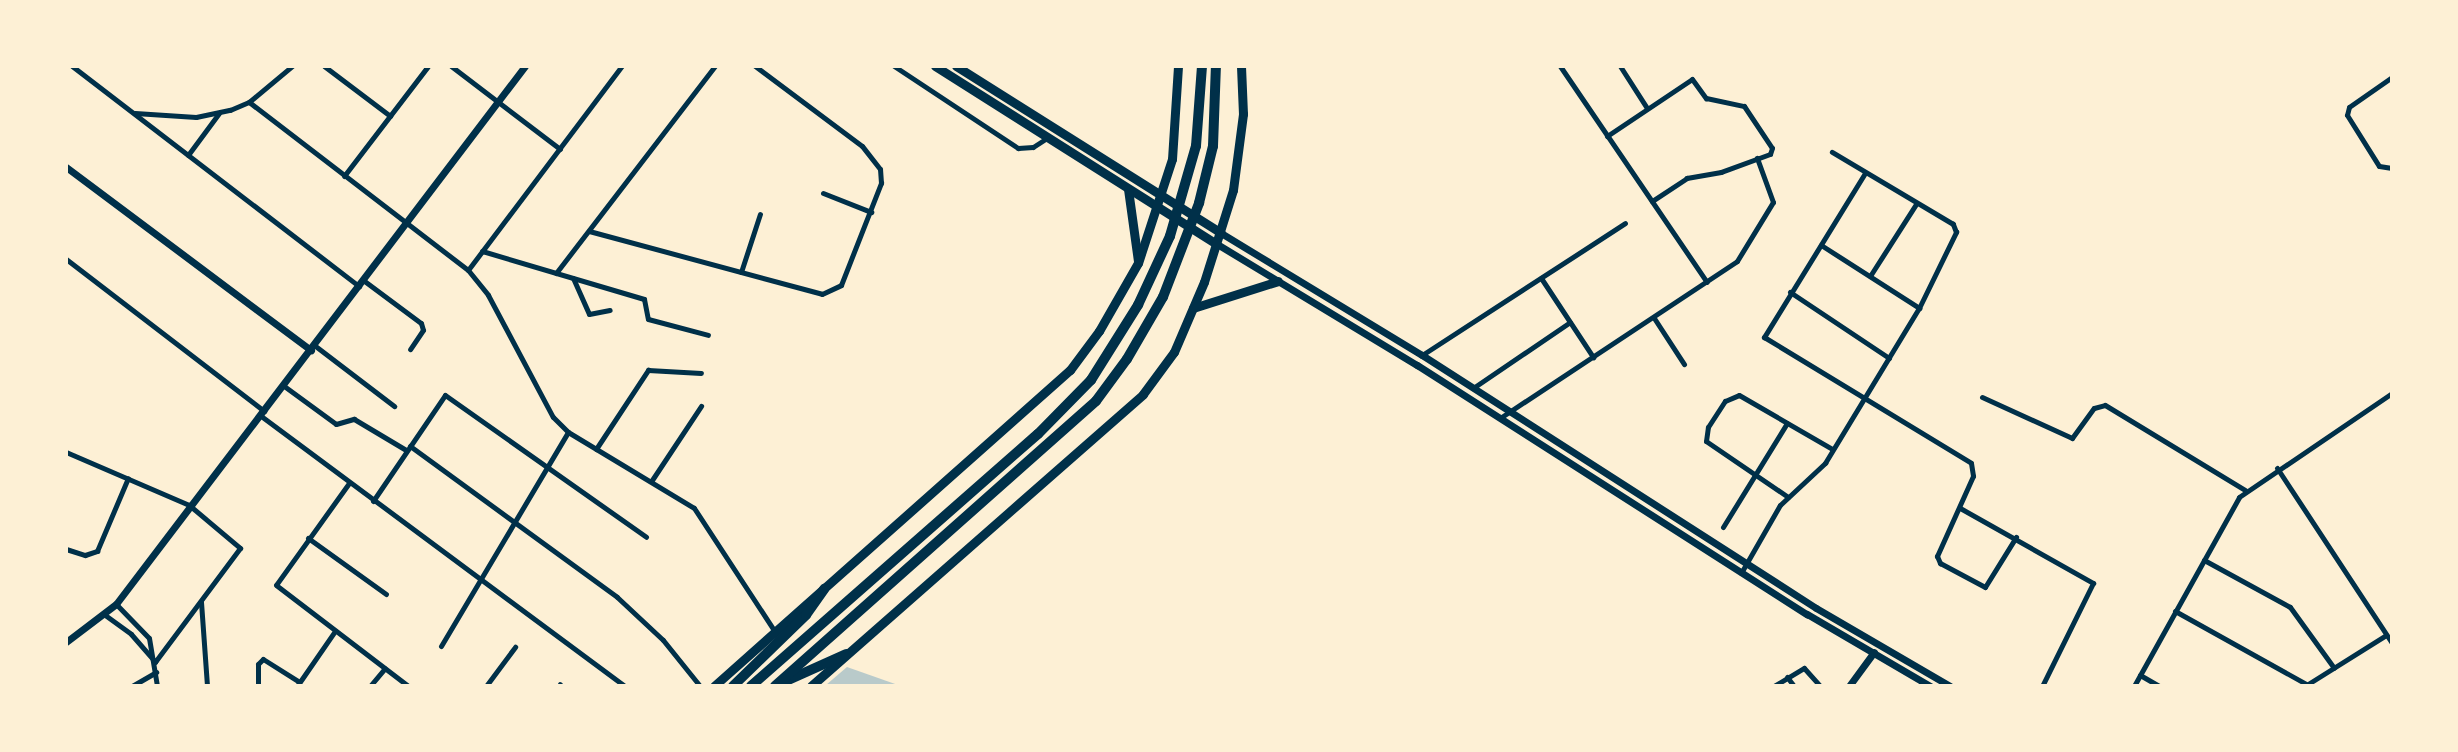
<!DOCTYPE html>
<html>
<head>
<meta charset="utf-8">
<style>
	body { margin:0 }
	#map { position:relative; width:2458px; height:752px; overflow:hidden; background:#fdf0d5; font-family:Signika,sans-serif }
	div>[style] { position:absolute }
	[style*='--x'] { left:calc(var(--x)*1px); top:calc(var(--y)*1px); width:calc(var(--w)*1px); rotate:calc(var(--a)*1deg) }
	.green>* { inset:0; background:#b9caca }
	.minor>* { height:5px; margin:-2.5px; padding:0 2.5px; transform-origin:2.5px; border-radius:2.5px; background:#003049 }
	.tertiary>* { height:7px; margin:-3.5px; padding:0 3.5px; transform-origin:3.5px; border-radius:3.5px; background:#003049 }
	.primary>* { height:9px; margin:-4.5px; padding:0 4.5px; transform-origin:4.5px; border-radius:4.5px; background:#003049 }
	.motorway>* { height:10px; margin:-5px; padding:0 5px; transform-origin:5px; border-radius:5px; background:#003049 }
	span { translate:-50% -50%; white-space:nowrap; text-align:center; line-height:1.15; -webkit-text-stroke:5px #fdf0d5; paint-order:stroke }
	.frame { position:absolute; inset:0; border:68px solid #fdf0d5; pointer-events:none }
</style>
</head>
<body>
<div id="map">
	<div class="green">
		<i style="clip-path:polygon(847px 667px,898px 685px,826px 685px)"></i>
	</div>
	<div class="minor">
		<i style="--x:72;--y:66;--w:362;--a:37.5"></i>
		<i style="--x:324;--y:66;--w:83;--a:37.1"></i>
		<i style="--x:451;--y:66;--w:137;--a:37.3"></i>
		<i style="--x:894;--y:66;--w:149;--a:33.5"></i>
		<i style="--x:1018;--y:148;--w:15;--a:-4"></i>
		<i style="--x:1033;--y:147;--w:17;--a:-33"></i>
		<i style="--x:1560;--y:66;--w:261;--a:55.8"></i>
		<i style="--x:1620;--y:66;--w:50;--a:57.3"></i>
		<i style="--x:2392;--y:77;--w:52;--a:145.1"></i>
		<i style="--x:2349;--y:107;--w:8;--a:104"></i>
		<i style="--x:2347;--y:115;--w:60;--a:57.9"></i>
		<i style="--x:2379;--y:166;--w:13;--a:9"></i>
		<i style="--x:249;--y:102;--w:276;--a:37.5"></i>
		<i style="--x:468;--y:270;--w:32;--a:51"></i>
		<i style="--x:488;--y:295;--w:138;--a:62"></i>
		<i style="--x:553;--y:417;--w:21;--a:45"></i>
		<i style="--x:568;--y:432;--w:147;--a:31.1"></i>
		<i style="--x:694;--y:508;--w:148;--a:56.8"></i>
		<i style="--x:135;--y:113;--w:61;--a:3.8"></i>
		<i style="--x:196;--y:117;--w:35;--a:-12"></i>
		<i style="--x:230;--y:110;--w:21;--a:-23"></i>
		<i style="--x:249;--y:102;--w:56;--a:-39.9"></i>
		<i style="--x:1607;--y:136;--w:102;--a:-33.8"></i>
		<i style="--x:1692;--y:79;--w:24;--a:54"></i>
		<i style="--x:1706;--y:98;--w:39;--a:12"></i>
		<i style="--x:1744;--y:106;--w:50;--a:56.3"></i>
		<i style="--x:1772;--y:148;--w:6;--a:108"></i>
		<i style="--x:1770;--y:154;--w:52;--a:159.8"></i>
		<i style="--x:1721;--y:172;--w:35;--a:170"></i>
		<i style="--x:1687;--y:178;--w:42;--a:146.7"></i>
		<i style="--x:188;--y:155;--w:52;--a:-53.6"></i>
		<i style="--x:1865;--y:173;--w:193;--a:121.6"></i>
		<i style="--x:1764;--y:337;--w:242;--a:31.3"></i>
		<i style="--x:1971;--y:463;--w:13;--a:81"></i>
		<i style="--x:1973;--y:476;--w:88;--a:114.2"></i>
		<i style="--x:1937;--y:556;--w:8;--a:67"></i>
		<i style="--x:1940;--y:563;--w:51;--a:28.1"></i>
		<i style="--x:1985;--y:587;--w:59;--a:-58.2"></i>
		<i style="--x:344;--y:176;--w:138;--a:-52.6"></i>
		<i style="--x:823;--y:193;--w:52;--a:21.6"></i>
		<i style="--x:589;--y:231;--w:241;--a:15.1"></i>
		<i style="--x:822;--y:294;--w:21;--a:-25"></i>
		<i style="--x:841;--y:285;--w:110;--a:-68.6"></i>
		<i style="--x:881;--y:183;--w:14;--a:-94"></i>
		<i style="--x:880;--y:169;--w:29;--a:-128"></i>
		<i style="--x:862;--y:146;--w:134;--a:-143.2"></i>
		<i style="--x:1821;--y:245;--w:117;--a:32.7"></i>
		<i style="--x:482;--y:251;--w:169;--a:16.5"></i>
		<i style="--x:644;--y:299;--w:20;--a:79"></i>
		<i style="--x:648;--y:319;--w:62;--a:14.9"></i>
		<i style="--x:66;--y:259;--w:250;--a:37.5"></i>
		<i style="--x:468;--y:270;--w:256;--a:-53"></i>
		<i style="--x:741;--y:272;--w:61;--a:-71.9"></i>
		<i style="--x:556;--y:273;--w:261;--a:-52.5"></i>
		<i style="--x:1870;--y:276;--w:85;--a:-57.4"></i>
		<i style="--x:573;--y:278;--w:39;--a:66"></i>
		<i style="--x:589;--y:314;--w:21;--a:-11"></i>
		<i style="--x:1541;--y:278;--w:95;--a:56.6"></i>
		<i style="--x:363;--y:280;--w:72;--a:36.6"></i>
		<i style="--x:421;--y:323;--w:7;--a:74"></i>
		<i style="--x:423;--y:330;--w:23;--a:124"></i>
		<i style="--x:1790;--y:292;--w:119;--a:33.7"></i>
		<i style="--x:1654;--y:318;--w:55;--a:56.9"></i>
		<i style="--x:314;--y:345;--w:101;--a:37.3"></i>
		<i style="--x:1422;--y:355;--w:242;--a:-33"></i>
		<i style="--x:284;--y:386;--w:64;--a:36.2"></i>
		<i style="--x:336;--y:424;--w:19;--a:-16"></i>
		<i style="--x:354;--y:419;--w:61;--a:30.8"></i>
		<i style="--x:1473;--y:388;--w:117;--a:-34.2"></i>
		<i style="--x:1982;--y:397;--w:99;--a:24.5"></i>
		<i style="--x:2072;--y:438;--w:37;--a:-54"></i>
		<i style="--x:2094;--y:408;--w:11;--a:-15"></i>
		<i style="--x:2105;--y:405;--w:164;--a:31.3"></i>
		<i style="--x:261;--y:416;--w:453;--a:36.6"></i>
		<i style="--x:1500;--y:418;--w:284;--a:-33.5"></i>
		<i style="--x:1737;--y:261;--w:69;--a:-58.6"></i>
		<i style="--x:1773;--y:202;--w:47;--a:-110"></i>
		<i style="--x:410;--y:446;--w:256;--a:36.1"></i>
		<i style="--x:617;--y:597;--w:63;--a:43.1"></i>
		<i style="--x:663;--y:640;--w:59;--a:51.2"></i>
		<i style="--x:596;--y:449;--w:95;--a:-56.6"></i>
		<i style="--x:648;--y:370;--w:53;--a:3.2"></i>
		<i style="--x:66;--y:452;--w:134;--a:23.3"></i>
		<i style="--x:189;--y:505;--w:67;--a:40.1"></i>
		<i style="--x:240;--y:548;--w:142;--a:126.7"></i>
		<i style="--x:2277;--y:468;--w:209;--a:56.7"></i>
		<i style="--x:652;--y:480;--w:89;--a:-56.5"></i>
		<i style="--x:349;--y:483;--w:125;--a:125.6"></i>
		<i style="--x:276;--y:585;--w:166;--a:37.4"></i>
		<i style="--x:1788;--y:497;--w:99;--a:-145.7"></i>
		<i style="--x:1706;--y:441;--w:14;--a:-82"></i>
		<i style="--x:1708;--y:427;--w:31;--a:-57"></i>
		<i style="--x:1725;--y:401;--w:15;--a:-23"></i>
		<i style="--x:1739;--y:395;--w:108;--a:30.1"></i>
		<i style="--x:373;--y:501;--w:128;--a:-55.8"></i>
		<i style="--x:445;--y:395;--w:246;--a:35.2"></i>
		<i style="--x:1960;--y:508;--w:153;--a:29.4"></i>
		<i style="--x:2093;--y:583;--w:115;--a:116.3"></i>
		<i style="--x:1723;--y:527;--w:122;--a:-58.4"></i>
		<i style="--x:308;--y:538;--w:96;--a:35.7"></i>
		<i style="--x:66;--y:549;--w:20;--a:18"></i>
		<i style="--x:85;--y:555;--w:13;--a:-18"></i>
		<i style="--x:97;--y:551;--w:79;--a:-67"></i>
		<i style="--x:2204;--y:560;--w:98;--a:28.7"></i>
		<i style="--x:2290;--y:607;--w:75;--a:54.2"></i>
		<i style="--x:1741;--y:573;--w:78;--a:-60.2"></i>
		<i style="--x:1780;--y:505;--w:62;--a:-43"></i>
		<i style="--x:1825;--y:463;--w:181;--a:-58.8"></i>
		<i style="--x:1919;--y:308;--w:85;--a:-64"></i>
		<i style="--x:1956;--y:232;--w:9;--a:-111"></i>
		<i style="--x:1953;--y:224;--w:141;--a:-149.2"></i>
		<i style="--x:201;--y:602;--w:84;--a:85.9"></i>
		<i style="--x:116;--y:604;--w:47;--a:45.9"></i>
		<i style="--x:149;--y:638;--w:49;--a:80.5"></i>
		<i style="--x:2175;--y:611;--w:154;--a:29.1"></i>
		<i style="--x:105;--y:615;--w:32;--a:36"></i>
		<i style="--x:131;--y:634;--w:37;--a:49"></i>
		<i style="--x:441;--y:646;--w:249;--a:-59.3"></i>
		<i style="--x:2140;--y:675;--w:22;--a:30"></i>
		<i style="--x:1787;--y:677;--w:11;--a:52"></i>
		<i style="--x:2308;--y:684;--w:92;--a:-32.1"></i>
		<i style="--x:132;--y:686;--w:28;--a:-30"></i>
		<i style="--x:258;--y:686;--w:22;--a:-90"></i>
		<i style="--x:258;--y:664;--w:7;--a:-45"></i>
		<i style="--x:263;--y:659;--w:41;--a:32.2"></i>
		<i style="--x:297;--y:686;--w:67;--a:-55.4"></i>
		<i style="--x:370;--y:686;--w:23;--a:-50"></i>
		<i style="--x:486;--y:686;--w:49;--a:-53.4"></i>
		<i style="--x:559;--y:686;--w:2;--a:-63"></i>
		<i style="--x:1774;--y:686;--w:35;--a:-31"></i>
		<i style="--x:1804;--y:668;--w:24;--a:48"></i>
		<i style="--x:2134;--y:686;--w:216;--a:-60.9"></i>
		<i style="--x:2239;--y:497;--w:185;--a:-34.2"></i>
	</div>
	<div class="tertiary">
		<i style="--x:66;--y:167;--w:306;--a:36.8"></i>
		<i style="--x:1221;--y:233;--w:235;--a:31.3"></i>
		<i style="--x:1422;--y:355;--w:468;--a:32.7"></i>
		<i style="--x:1816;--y:608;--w:155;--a:30.2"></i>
		<i style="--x:1217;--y:244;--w:234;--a:31.2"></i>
		<i style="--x:1417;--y:365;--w:463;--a:32.6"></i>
		<i style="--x:1807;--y:614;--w:143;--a:30.3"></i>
		<i style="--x:66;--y:642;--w:63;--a:-37.2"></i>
		<i style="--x:116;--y:604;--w:676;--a:-52.76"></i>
		<i style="--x:1849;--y:686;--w:42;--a:-53.7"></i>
	</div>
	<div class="primary">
		<i style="--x:935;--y:66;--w:333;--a:32.3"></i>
		<i style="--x:956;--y:66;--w:313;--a:32.2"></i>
		<i style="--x:1128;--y:189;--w:73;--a:82.1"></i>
		<i style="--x:1193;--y:308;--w:89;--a:-17.6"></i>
		<i style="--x:714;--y:686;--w:476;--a:-41.6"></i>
		<i style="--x:1070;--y:370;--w:49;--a:-53.4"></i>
		<i style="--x:1099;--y:331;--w:78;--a:-60.2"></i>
		<i style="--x:1138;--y:263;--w:109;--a:-71.9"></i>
		<i style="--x:1172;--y:159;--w:93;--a:-86.3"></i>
		<i style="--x:811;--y:686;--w:442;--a:-41.3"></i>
		<i style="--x:1143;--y:394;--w:52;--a:-53.6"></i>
		<i style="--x:1174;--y:352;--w:76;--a:-66.8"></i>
		<i style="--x:1204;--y:282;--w:96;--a:-72.5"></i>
		<i style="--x:1233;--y:190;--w:77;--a:-82.5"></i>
		<i style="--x:1243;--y:114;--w:48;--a:-92.4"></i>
	</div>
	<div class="motorway">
		<i style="--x:786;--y:681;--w:66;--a:-24.2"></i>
		<i style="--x:733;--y:686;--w:102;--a:-44.2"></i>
		<i style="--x:806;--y:615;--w:32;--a:-55"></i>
		<i style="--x:751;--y:686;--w:382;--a:-41.3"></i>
		<i style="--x:1038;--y:434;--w:76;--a:-45.5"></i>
		<i style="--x:1091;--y:380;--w:89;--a:-57.9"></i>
		<i style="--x:1138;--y:305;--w:76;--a:-65.1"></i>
		<i style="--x:1170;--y:236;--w:94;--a:-73.9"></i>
		<i style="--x:1196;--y:146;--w:80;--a:-85.7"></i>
		<i style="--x:775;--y:686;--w:429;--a:-41.6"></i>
		<i style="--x:1096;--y:401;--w:52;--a:-53.6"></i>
		<i style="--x:1127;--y:359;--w:72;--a:-59.9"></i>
		<i style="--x:1163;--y:297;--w:101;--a:-69"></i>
		<i style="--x:1199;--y:203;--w:59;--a:-76.2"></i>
		<i style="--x:1213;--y:146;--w:80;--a:-87.9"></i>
	</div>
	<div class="frame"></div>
</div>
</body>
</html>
